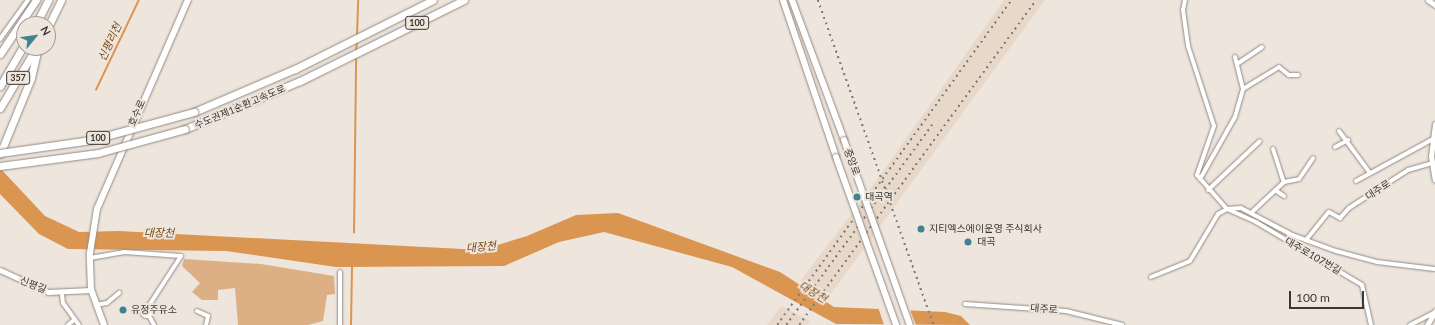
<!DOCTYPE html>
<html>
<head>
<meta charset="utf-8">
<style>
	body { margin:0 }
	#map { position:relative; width:1435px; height:325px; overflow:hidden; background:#eee5dd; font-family:Lato,"Noto Sans KR",sans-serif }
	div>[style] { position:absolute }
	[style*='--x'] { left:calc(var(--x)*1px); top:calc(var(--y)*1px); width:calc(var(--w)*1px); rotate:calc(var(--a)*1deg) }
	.built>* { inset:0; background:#e7d8ca }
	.green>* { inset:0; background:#dcaf85 }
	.water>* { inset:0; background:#da9551 }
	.pier>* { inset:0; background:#eee5dd }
	.stream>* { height:1.5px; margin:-0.75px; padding:0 0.75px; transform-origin:0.75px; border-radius:0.75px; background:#da9551 }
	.roads { filter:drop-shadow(0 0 1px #928a83) drop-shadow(0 0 1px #928a83) }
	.minor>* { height:4px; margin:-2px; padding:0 2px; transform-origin:2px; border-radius:2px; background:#fff }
	.minor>.ring { margin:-2px; padding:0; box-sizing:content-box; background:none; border:4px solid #fff; border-radius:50% }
	.tertiary>* { height:5px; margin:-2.5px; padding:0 2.5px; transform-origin:2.5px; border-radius:2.5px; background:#fff }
	.secondary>* { height:6px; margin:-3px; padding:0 3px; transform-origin:3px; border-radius:3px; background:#fff }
	.primary>* { height:6px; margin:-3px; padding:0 3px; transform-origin:3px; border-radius:3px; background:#fff }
	.trunk>* { height:7px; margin:-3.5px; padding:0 3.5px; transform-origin:3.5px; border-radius:3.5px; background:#fff }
	.motorway>* { height:7px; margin:-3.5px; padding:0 3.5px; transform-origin:3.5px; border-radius:3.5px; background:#fff }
	.rail>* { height:1.5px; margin-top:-0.75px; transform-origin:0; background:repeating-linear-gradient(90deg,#817b76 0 2px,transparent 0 6px) }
	.bridges { filter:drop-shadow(0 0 1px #928a83) drop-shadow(0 0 1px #928a83) }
	.primary-bridge>* { height:6px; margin:-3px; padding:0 3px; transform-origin:3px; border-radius:3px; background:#fff }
	.motorway-bridge>* { height:7px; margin:-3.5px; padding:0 3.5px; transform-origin:3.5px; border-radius:3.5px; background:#fff }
	.dots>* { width:11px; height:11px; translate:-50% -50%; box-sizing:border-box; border:2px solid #eee5dd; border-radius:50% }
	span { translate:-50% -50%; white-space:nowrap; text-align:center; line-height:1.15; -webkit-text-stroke:4px #eee5dd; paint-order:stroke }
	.shield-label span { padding:1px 3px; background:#eee5dd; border:1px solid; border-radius:3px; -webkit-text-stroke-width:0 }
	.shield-label { font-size:9px; color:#3a3633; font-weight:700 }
	.street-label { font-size:10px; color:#3a3633 }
	.poi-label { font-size:10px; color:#3a3633 }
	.left { translate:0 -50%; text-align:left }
	.water-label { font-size:11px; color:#784a17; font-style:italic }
	.north { position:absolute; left:16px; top:16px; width:40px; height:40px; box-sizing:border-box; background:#eee5dd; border:1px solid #a69f99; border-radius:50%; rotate:61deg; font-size:11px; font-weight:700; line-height:16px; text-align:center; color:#3a3633 }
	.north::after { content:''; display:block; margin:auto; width:14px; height:18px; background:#3f8392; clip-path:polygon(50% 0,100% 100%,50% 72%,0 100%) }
	.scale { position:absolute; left:1289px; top:291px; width:75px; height:18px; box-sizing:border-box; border:2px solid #3a3633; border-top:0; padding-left:5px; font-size:12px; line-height:14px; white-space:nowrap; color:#3a3633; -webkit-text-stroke:3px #eee5dd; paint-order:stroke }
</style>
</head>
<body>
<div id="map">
	<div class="built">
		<i style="clip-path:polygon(1004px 0,1045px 0,830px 295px,800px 281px,864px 198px)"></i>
		<i style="clip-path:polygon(781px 306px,810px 321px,807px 325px,767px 325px)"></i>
	</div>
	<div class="green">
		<i style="clip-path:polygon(184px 259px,261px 264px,334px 276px,335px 294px,327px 295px,323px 321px,308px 325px,238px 325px,235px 288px,218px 290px,218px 300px,202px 300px,192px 292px,200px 283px,182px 266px)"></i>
	</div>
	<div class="water">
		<i style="clip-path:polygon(0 168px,45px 216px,79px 232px,119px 231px,481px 250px,527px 236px,576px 215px,618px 213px,780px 272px,834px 307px,945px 312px,961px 316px,970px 325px,836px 324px,732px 267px,604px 232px,559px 242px,504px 266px,336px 267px,226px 251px,68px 249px,39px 234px,0 194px)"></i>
	</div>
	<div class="pier">
		<i style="clip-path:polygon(877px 304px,909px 307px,916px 325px,884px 325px)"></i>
	</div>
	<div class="stream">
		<i style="--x:357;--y:35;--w:35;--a:-88"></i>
		<i style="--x:356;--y:51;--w:10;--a:-84"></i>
		<i style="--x:96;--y:90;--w:100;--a:-64.5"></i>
		<i style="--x:354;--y:233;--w:176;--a:-89.3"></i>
		<i style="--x:351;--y:325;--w:60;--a:-89"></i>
	</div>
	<div class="roads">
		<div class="minor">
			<i style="--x:1185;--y:0;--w:10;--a:101"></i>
			<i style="--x:1183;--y:10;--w:36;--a:82"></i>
			<i style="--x:1188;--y:46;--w:84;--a:72"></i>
			<i style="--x:1214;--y:126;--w:52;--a:109.1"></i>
			<i style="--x:1197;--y:175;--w:45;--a:48.6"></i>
			<i style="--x:1227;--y:209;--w:32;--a:24"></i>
			<i style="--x:1256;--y:222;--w:123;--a:30.7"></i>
			<i style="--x:1362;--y:285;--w:41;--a:77.3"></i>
			<i style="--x:0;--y:39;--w:48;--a:-54.3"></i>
			<i style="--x:1237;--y:64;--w:30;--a:-34"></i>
			<i style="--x:1243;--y:89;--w:42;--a:-31.4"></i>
			<i style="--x:1279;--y:67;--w:13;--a:39"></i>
			<i style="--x:1289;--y:75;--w:9;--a:0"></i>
			<i style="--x:1339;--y:131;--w:52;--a:53.6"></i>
			<i style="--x:1335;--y:147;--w:15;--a:-28"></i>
			<i style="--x:1273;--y:149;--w:35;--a:72"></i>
			<i style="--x:1200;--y:179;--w:71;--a:-60.6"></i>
			<i style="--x:1235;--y:117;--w:29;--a:-74"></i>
			<i style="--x:1243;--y:89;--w:33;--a:-104"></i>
			<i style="--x:1356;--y:181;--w:88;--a:-28.6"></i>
			<i style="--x:1208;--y:190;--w:71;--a:-43.3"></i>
			<i style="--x:1275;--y:190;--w:11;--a:34"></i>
			<i style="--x:1251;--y:213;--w:45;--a:-43.2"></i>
			<i style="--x:1284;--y:182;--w:15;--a:-11"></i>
			<i style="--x:1299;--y:179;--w:25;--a:-56"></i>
			<i style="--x:1306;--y:240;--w:36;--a:-51"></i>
			<i style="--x:1329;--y:212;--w:13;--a:29"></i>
			<i style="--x:1340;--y:218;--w:13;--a:-48"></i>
			<i style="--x:1349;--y:208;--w:70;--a:-32.8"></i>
			<i style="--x:1408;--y:170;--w:25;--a:-16"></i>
			<i style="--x:90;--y:258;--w:35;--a:-10"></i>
			<i style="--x:124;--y:252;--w:57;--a:4"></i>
			<i style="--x:181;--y:256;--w:61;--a:122.9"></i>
			<i style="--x:340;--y:272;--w:53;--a:90"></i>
			<i style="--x:1151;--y:277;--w:42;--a:-22.3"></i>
			<i style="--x:1190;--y:261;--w:55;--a:-59.2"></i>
			<i style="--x:1218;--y:214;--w:10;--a:-29"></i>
			<i style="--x:1227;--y:209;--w:14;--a:-4"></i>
			<i style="--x:1241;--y:208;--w:58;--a:27.9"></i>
			<i style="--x:1292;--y:235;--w:47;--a:20"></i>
			<i style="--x:1336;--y:251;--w:42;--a:15"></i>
			<i style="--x:1377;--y:262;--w:58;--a:6.9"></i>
			<i style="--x:62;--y:294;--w:9;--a:84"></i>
			<i style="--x:63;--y:303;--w:27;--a:54"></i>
			<i style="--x:965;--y:304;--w:101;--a:4"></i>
			<i style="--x:1066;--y:311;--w:58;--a:14"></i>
			<i style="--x:96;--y:305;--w:11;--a:-10"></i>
			<i style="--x:107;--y:303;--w:16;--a:-40"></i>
			<i class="ring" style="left:141.5px;top:306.5px;width:5px;height:5px"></i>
			<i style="--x:197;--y:311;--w:12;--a:24"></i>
			<i style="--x:208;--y:316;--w:9;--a:103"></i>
			<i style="--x:148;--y:314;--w:13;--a:61"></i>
			<i style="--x:68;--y:325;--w:8;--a:-40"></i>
			<i style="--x:1410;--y:325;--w:27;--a:-27"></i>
		</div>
		<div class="tertiary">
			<i style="--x:1428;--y:0;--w:9;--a:36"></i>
			<i style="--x:1435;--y:124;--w:32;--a:97"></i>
			<i style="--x:1431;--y:156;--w:24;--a:81"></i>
			<i style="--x:0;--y:270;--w:53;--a:24.6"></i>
			<i style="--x:48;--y:292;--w:43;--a:-2.7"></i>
			<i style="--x:1427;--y:325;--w:16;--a:-60"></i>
		</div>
		<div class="secondary">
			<i style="--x:104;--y:325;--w:37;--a:-110"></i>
			<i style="--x:91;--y:290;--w:37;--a:-92"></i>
			<i style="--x:90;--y:253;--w:45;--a:-81"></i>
			<i style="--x:97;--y:209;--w:228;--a:-66.5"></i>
		</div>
		<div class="primary">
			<i style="--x:783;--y:0;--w:166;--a:71.3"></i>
			<i style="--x:792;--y:0;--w:149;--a:69.6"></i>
		</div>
		<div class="trunk">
			<i style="--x:36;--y:24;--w:27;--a:-63"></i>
			<i style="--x:48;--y:27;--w:30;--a:-64"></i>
			<i style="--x:0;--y:54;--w:65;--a:-56.3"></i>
			<i style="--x:0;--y:86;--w:48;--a:-59.7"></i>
			<i style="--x:0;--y:108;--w:70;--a:-59"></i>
			<i style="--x:0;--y:154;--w:82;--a:-67.8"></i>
			<i style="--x:31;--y:78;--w:31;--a:-77"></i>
		</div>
		<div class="motorway">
			<i style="--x:194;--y:112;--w:110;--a:-23.1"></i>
			<i style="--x:295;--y:69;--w:154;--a:-26.6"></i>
			<i style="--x:185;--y:129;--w:125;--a:-22.7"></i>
			<i style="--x:300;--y:81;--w:183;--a:-26.3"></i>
		</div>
	</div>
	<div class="rail">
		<i style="--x:818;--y:0;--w:345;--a:70.4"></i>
		<i style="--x:777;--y:325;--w:400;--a:-54.2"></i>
		<i style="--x:786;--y:325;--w:251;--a:-53.9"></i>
		<i style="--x:799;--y:325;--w:402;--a:-53.9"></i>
	</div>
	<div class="bridges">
		<div class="primary-bridge">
			<i style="--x:844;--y:140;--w:196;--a:70.4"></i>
			<i style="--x:836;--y:157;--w:178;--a:70.3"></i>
		</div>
		<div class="motorway-bridge">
			<i style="--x:0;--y:153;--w:92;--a:-8.1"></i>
			<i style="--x:91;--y:140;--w:107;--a:-15.2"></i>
			<i style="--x:0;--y:166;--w:99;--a:-7.6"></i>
			<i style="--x:98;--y:153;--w:90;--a:-15.4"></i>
		</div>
	</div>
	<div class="dots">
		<i style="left:857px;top:197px;background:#3f8392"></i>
		<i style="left:921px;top:229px;background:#3f8392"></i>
		<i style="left:968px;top:242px;background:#3f8392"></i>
		<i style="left:123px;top:310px;background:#3f8392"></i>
	</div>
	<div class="shield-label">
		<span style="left:417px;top:23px">100</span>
		<span style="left:18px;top:78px">357</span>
		<span style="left:98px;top:138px">100</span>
	</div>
	<div class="street-label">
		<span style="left:240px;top:107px;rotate:-23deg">수도권제1순환고속도로</span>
		<span style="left:137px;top:113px;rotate:-66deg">호수로</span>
		<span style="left:852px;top:162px;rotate:69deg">중앙로</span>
		<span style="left:1378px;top:190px;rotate:-33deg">대주로</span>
		<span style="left:1313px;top:256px;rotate:30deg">대주로107번길</span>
		<span style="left:33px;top:285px;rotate:21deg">신평길</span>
		<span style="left:1044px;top:309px;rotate:4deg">대주로</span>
	</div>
	<div class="poi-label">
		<span class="left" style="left:865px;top:197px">대곡역</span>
		<span class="left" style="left:929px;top:229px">지티엑스에이운영 주식회사</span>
		<span class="left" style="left:977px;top:242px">대곡</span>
		<span class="left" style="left:131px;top:310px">유정주유소</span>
	</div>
	<div class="water-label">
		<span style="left:110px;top:42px;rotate:-65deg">신평리천</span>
		<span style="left:159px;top:233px;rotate:1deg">대장천</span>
		<span style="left:481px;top:247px;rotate:-5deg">대장천</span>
		<span style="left:813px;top:292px;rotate:31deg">대장천</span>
	</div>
	<div class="north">N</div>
	<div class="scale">100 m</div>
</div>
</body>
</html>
